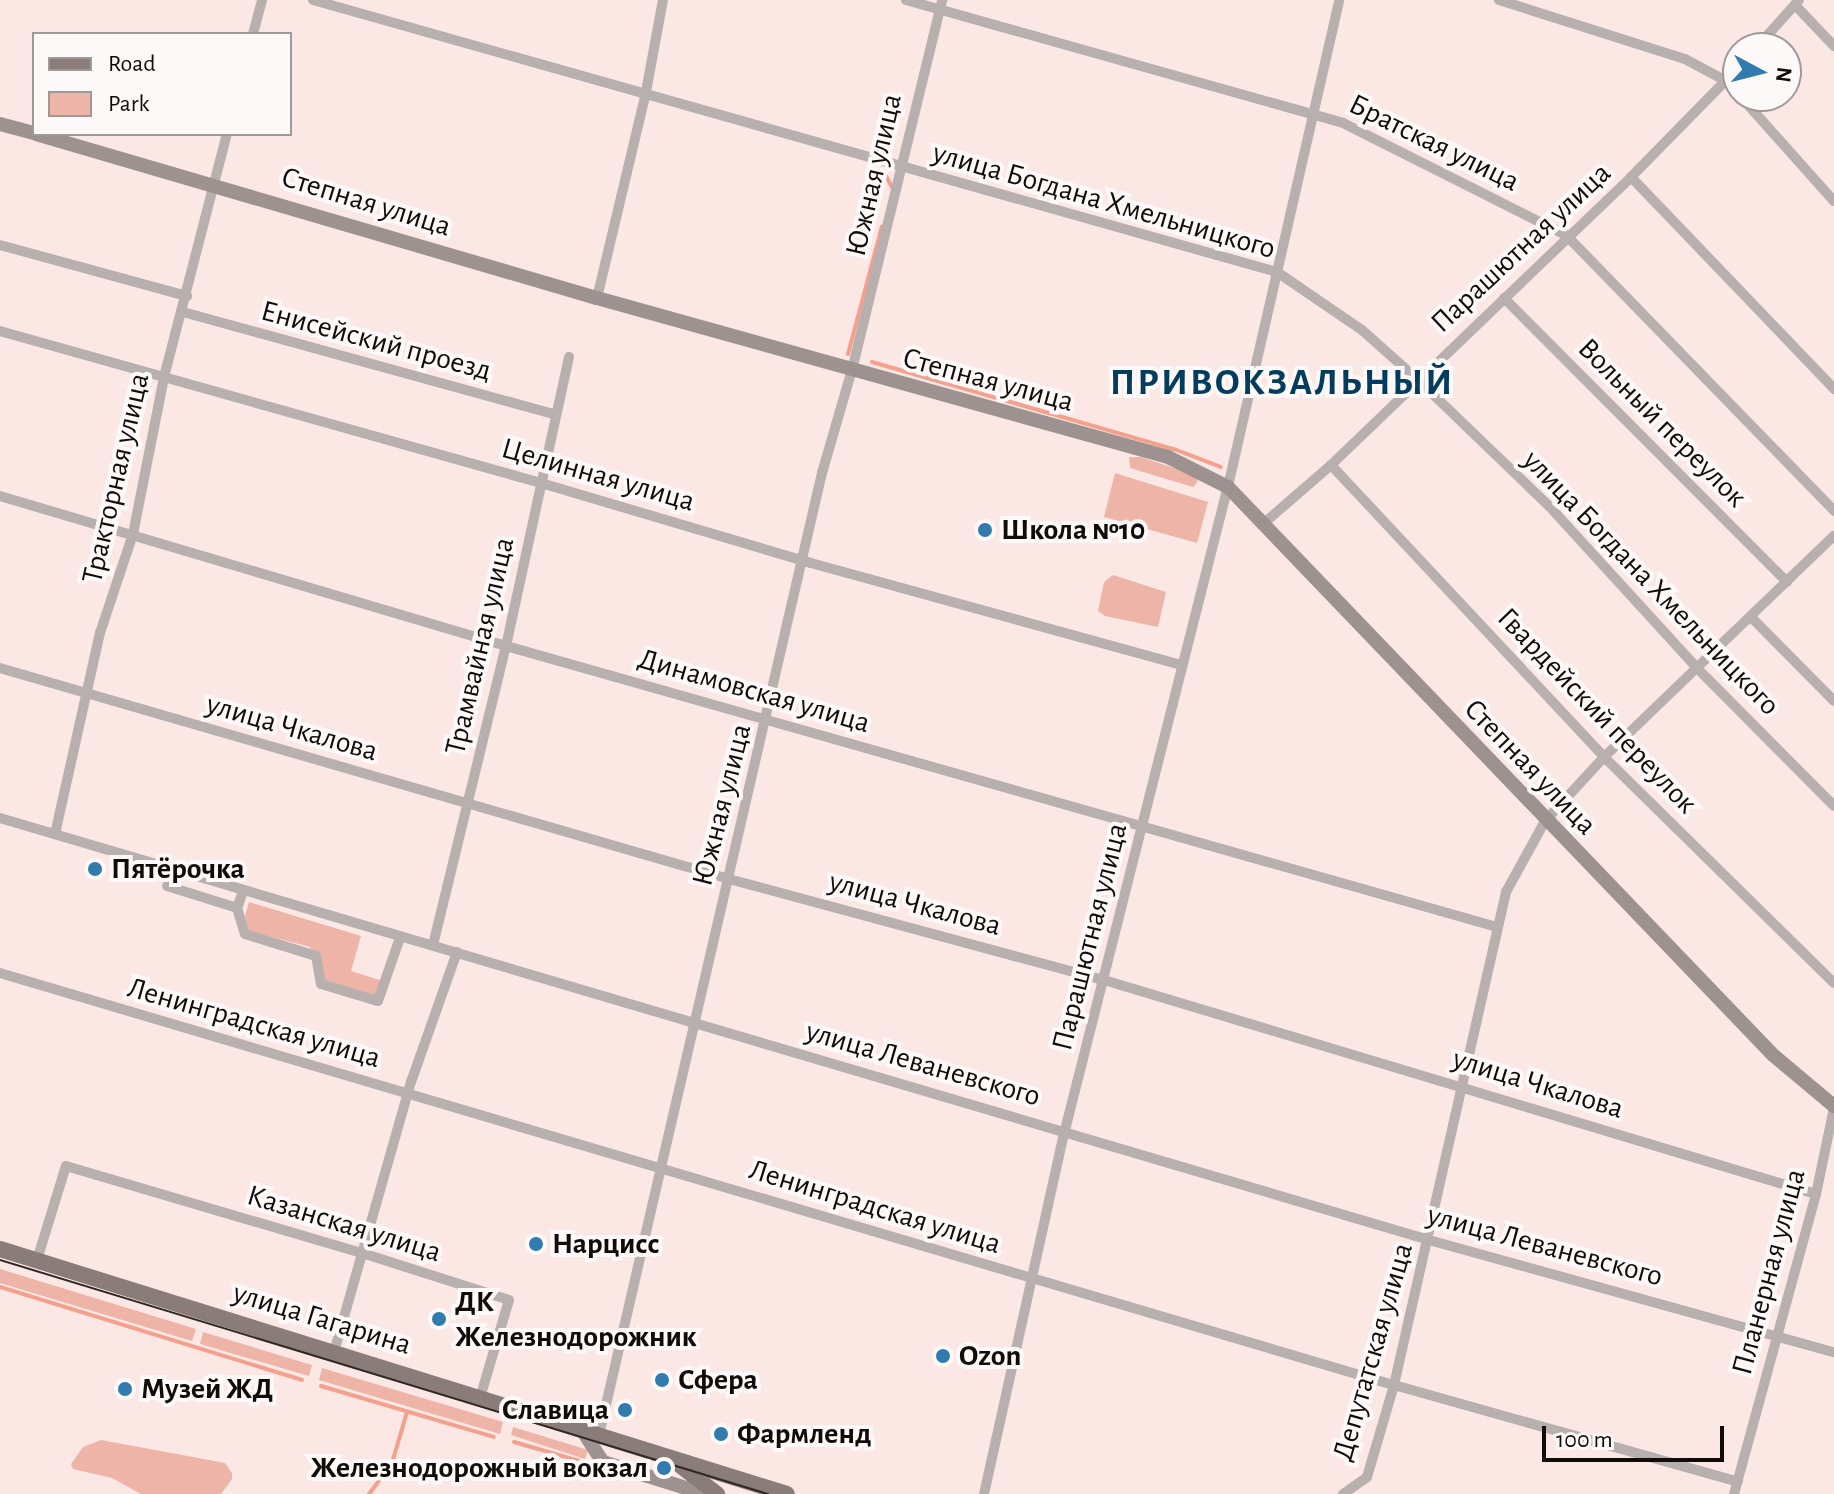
<!DOCTYPE html>
<html>
<head>
<meta charset="utf-8">
<style>
	body { margin:0 }
	#map { position:relative; width:1834px; height:1494px; overflow:hidden; background:#fbe8e4; font-family:"Alegreya Sans",sans-serif }
	div>[style] { position:absolute }
	[style*='--x'] { left:calc(var(--x)*1px); top:calc(var(--y)*1px); width:calc(var(--w)*1px); rotate:calc(var(--a)*1deg) }
	.green>* { inset:0; background:#eeb4a7 }
	.stream>* { height:4px; margin:-2px; padding:0 2px; transform-origin:2px; border-radius:2px; background:#f4a08d }
	.street>* { height:10px; margin:-5px; padding:0 5px; transform-origin:5px; border-radius:5px; background:#b8b0ae }
	.secondary>* { height:14px; margin:-7px; padding:0 7px; transform-origin:7px; border-radius:7px; background:#9d928f }
	.primary>* { height:16px; margin:-8px; padding:0 8px; transform-origin:8px; border-radius:8px; background:#8a7c79 }
	.tram>* { height:2px; margin:-1px; padding:0 1px; transform-origin:1px; border-radius:1px; background:#2f2825 }
	.dots>* { width:22px; height:22px; translate:-50% -50%; box-sizing:border-box; border:4px solid #fdf9f8; border-radius:50% }
	span { translate:-50% -50%; white-space:nowrap; text-align:center; line-height:1.15; -webkit-text-stroke:8px #fdf9f8; paint-order:stroke }
	.street-label { font-size:30px; color:#110b09 }
	.poi-label { font-size:30px; color:#110b09; font-weight:700 }
	.left { translate:0 -50%; text-align:left }
	.right { translate:-100% -50%; text-align:right }
	.district-label { font-size:38px; color:#043c5e; font-weight:700; letter-spacing:2px }
	.legend { position:absolute; left:32px; top:32px; width:260px; height:104px; box-sizing:border-box; background:#fdf9f8; border:2px solid #9f9a98; margin:0; padding:10px 14px; list-style:none; font-size:24px; color:#110b09 }
	.legend li { display:flex; align-items:center; gap:16px; height:40px }
	.legend b { width:40px; border:2px solid #9f9a98 }
	.north { position:absolute; left:1722px; top:32px; width:80px; height:80px; box-sizing:border-box; background:#fdf9f8; border:2px solid #9f9a98; border-radius:50%; rotate:97deg; font-size:22px; font-weight:700; line-height:32px; text-align:center; color:#110b09 }
	.north::after { content:''; display:block; margin:auto; width:28px; height:36px; background:#327bae; clip-path:polygon(50% 0,100% 100%,50% 72%,0 100%) }
	.scale { position:absolute; left:1542px; top:1426px; width:182px; height:36px; box-sizing:border-box; border:4px solid #110b09; border-top:0; padding-left:10px; font-size:24px; line-height:28px; white-space:nowrap; color:#110b09; -webkit-text-stroke:6px #fdf9f8; paint-order:stroke }
</style>
</head>
<body>
<div id="map">
	<div class="green">
		<i style="clip-path:polygon(1129px 457px,1141px 457px,1192px 474px,1198px 481px,1193px 487px,1130px 468px)"></i>
		<i style="clip-path:polygon(1115px 473px,1208px 502px,1197px 543px,1104px 517px)"></i>
		<i style="clip-path:polygon(1113px 575px,1166px 592px,1158px 627px,1105px 616px,1098px 611px,1104px 582px)"></i>
		<i style="clip-path:polygon(249px 902px,361px 936px,351px 971px,383px 981px,378px 996px,324px 980px,310px 947px,249px 931px,245px 916px)"></i>
		<i style="clip-path:polygon(0 1269px,196px 1329px,192px 1341px,0 1283px)"></i>
		<i style="clip-path:polygon(203px 1332px,312px 1365px,309px 1376px,200px 1344px)"></i>
		<i style="clip-path:polygon(322px 1368px,503px 1422px,500px 1434px,319px 1380px)"></i>
		<i style="clip-path:polygon(513px 1427px,588px 1450px,585px 1459px,511px 1435px)"></i>
		<i style="clip-path:polygon(101px 1440px,225px 1463px,232px 1473px,232px 1479px,221px 1494px,141px 1494px,112px 1478px,73px 1469px,71px 1464px,83px 1447px)"></i>
	</div>
	<div class="stream">
		<i style="--x:871;--y:172;--w:14;--a:8"></i>
		<i style="--x:885;--y:174;--w:15;--a:62"></i>
		<i style="--x:848;--y:354;--w:132;--a:-75.1"></i>
		<i style="--x:872;--y:362;--w:314;--a:16.1"></i>
		<i style="--x:1174;--y:449;--w:50;--a:21"></i>
		<i style="--x:0;--y:1287;--w:316;--a:17.1"></i>
		<i style="--x:321;--y:1386;--w:180;--a:16.4"></i>
		<i style="--x:514;--y:1442;--w:69;--a:16.1"></i>
		<i style="--x:369;--y:1494;--w:39;--a:-53"></i>
		<i style="--x:392;--y:1463;--w:53;--a:-73.6"></i>
	</div>
	<div class="street">
		<i style="--x:313;--y:0;--w:1002;--a:15.76"></i>
		<i style="--x:1277;--y:272;--w:103;--a:34.3"></i>
		<i style="--x:1362;--y:330;--w:74;--a:41.7"></i>
		<i style="--x:1417;--y:379;--w:183;--a:43.9"></i>
		<i style="--x:1549;--y:506;--w:219;--a:47.6"></i>
		<i style="--x:1697;--y:668;--w:194;--a:45.2"></i>
		<i style="--x:906;--y:0;--w:454;--a:15.7"></i>
		<i style="--x:1343;--y:123;--w:250;--a:26.7"></i>
		<i style="--x:1566;--y:235;--w:385;--a:45.8"></i>
		<i style="--x:1499;--y:0;--w:195;--a:17.6"></i>
		<i style="--x:1685;--y:59;--w:47;--a:28.2"></i>
		<i style="--x:1726;--y:81;--w:17;--a:45"></i>
		<i style="--x:1795;--y:5;--w:57;--a:46.4"></i>
		<i style="--x:253;--y:34;--w:35;--a:-75"></i>
		<i style="--x:1756;--y:48;--w:64;--a:-48.1"></i>
		<i style="--x:1740;--y:96;--w:141;--a:48.2"></i>
		<i style="--x:1631;--y:177;--w:294;--a:46.2"></i>
		<i style="--x:0;--y:245;--w:194;--a:15.3"></i>
		<i style="--x:597;--y:298;--w:207;--a:-76.6"></i>
		<i style="--x:645;--y:97;--w:99;--a:-79.5"></i>
		<i style="--x:1504;--y:298;--w:401;--a:45.1"></i>
		<i style="--x:183;--y:312;--w:387;--a:15.4"></i>
		<i style="--x:0;--y:331;--w:562;--a:15.69"></i>
		<i style="--x:541;--y:483;--w:282;--a:16.5"></i>
		<i style="--x:811;--y:563;--w:385;--a:15.4"></i>
		<i style="--x:1331;--y:465;--w:400;--a:46.9"></i>
		<i style="--x:1604;--y:757;--w:322;--a:44.5"></i>
		<i style="--x:0;--y:496;--w:528;--a:16.51"></i>
		<i style="--x:506;--y:646;--w:1030;--a:15.83"></i>
		<i style="--x:1263;--y:524;--w:90;--a:-40.9"></i>
		<i style="--x:1331;--y:465;--w:416;--a:-43.8"></i>
		<i style="--x:1631;--y:177;--w:153;--a:-45.5"></i>
		<i style="--x:1751;--y:617;--w:118;--a:45.3"></i>
		<i style="--x:0;--y:668;--w:759;--a:16.14"></i>
		<i style="--x:729;--y:879;--w:388;--a:15.1"></i>
		<i style="--x:1104;--y:980;--w:743;--a:16.73"></i>
		<i style="--x:0;--y:818;--w:1490;--a:16.45"></i>
		<i style="--x:1429;--y:1240;--w:420;--a:15.5"></i>
		<i style="--x:55;--y:834;--w:206;--a:-77.4"></i>
		<i style="--x:100;--y:633;--w:104;--a:-71.6"></i>
		<i style="--x:133;--y:534;--w:160;--a:-78.8"></i>
		<i style="--x:164;--y:377;--w:251;--a:-75.5"></i>
		<i style="--x:167;--y:886;--w:73;--a:17.4"></i>
		<i style="--x:243;--y:891;--w:18;--a:109"></i>
		<i style="--x:237;--y:908;--w:27;--a:73"></i>
		<i style="--x:245;--y:934;--w:74;--a:17.2"></i>
		<i style="--x:316;--y:956;--w:28;--a:80"></i>
		<i style="--x:321;--y:984;--w:59;--a:16.6"></i>
		<i style="--x:378;--y:1001;--w:67;--a:-70.8"></i>
		<i style="--x:433;--y:945;--w:308;--a:-76.3"></i>
		<i style="--x:506;--y:646;--w:296;--a:-77.7"></i>
		<i style="--x:0;--y:973;--w:1454;--a:16.47"></i>
		<i style="--x:1394;--y:1385;--w:357;--a:15.7"></i>
		<i style="--x:37;--y:1260;--w:98;--a:-72.9"></i>
		<i style="--x:66;--y:1166;--w:309;--a:16.4"></i>
		<i style="--x:362;--y:1253;--w:154;--a:17.7"></i>
		<i style="--x:509;--y:1300;--w:102;--a:106.5"></i>
		<i style="--x:334;--y:1352;--w:281;--a:-74.1"></i>
		<i style="--x:411;--y:1082;--w:138;--a:-70.5"></i>
		<i style="--x:599;--y:1435;--w:988;--a:-76.95"></i>
		<i style="--x:822;--y:473;--w:107;--a:-73.8"></i>
		<i style="--x:852;--y:370;--w:381;--a:-76.3"></i>
		<i style="--x:984;--y:1494;--w:373;--a:-77.5"></i>
		<i style="--x:1065;--y:1130;--w:668;--a:-75.8"></i>
		<i style="--x:1229;--y:482;--w:494;--a:-77.1"></i>
		<i style="--x:1343;--y:1494;--w:29;--a:-35"></i>
		<i style="--x:1367;--y:1477;--w:96;--a:-73.6"></i>
		<i style="--x:1394;--y:1385;--w:506;--a:-77.2"></i>
		<i style="--x:1506;--y:892;--w:81;--a:-61.2"></i>
		<i style="--x:1545;--y:821;--w:87;--a:-47.3"></i>
		<i style="--x:1604;--y:757;--w:319;--a:-43.9"></i>
		<i style="--x:1734;--y:1494;--w:311;--a:-74.7"></i>
		<i style="--x:1816;--y:1194;--w:88;--a:-78.2"></i>
	</div>
	<div class="secondary">
		<i style="--x:0;--y:124;--w:35;--a:15"></i>
		<i style="--x:36;--y:134;--w:584;--a:16.3"></i>
		<i style="--x:597;--y:298;--w:593;--a:15.56"></i>
		<i style="--x:1168;--y:457;--w:67;--a:26.6"></i>
		<i style="--x:1228;--y:487;--w:787;--a:46.18"></i>
		<i style="--x:1773;--y:1055;--w:80;--a:39.9"></i>
		<i style="--x:582;--y:1430;--w:38;--a:57"></i>
		<i style="--x:603;--y:1462;--w:107;--a:17.4"></i>
	</div>
	<div class="primary">
		<i style="--x:0;--y:1249;--w:824;--a:17.29"></i>
		<i style="--x:677;--y:1463;--w:51;--a:37.8"></i>
	</div>
	<div class="tram">
		<i style="--x:0;--y:1260;--w:803;--a:16.95"></i>
	</div>
	<div class="dots">
		<i style="left:985px;top:530px;background:#327bae"></i>
		<i style="left:95px;top:869px;background:#327bae"></i>
		<i style="left:536px;top:1244px;background:#327bae"></i>
		<i style="left:439px;top:1319px;background:#327bae"></i>
		<i style="left:943px;top:1356px;background:#327bae"></i>
		<i style="left:662px;top:1380px;background:#327bae"></i>
		<i style="left:125px;top:1389px;background:#327bae"></i>
		<i style="left:625px;top:1410px;background:#327bae"></i>
		<i style="left:721px;top:1434px;background:#327bae"></i>
		<i style="left:664px;top:1468px;background:#327bae"></i>
	</div>
	<div class="street-label">
		<span style="left:1434px;top:143px;rotate:26deg">Братская улица</span>
		<span style="left:874px;top:175px;rotate:-77deg">Южная улица</span>
		<span style="left:1104px;top:201px;rotate:16deg">улица Богдана Хмельницкого</span>
		<span style="left:366px;top:202px;rotate:17deg">Степная улица</span>
		<span style="left:1521px;top:248px;rotate:-43deg">Парашютная улица</span>
		<span style="left:376px;top:341px;rotate:15deg">Енисейский проезд</span>
		<span style="left:988px;top:380px;rotate:15deg">Степная улица</span>
		<span style="left:1662px;top:423px;rotate:45deg">Вольный переулок</span>
		<span style="left:598px;top:475px;rotate:16deg">Целинная улица</span>
		<span style="left:116px;top:478px;rotate:-77deg">Тракторная улица</span>
		<span style="left:1651px;top:583px;rotate:46deg">улица Богдана Хмельницкого</span>
		<span style="left:480px;top:646px;rotate:-77deg">Трамвайная улица</span>
		<span style="left:754px;top:691px;rotate:16deg">Динамовская улица</span>
		<span style="left:1597px;top:711px;rotate:46deg">Гвардейский переулок</span>
		<span style="left:292px;top:728px;rotate:16deg">улица Чкалова</span>
		<span style="left:1530px;top:767px;rotate:46deg">Степная улица</span>
		<span style="left:722px;top:805px;rotate:-76deg">Южная улица</span>
		<span style="left:915px;top:904px;rotate:15deg">улица Чкалова</span>
		<span style="left:1090px;top:937px;rotate:-76deg">Парашютная улица</span>
		<span style="left:254px;top:1023px;rotate:16deg">Ленинградская улица</span>
		<span style="left:923px;top:1064px;rotate:16deg">улица Леваневского</span>
		<span style="left:1538px;top:1084px;rotate:17deg">улица Чкалова</span>
		<span style="left:875px;top:1207px;rotate:17deg">Ленинградская улица</span>
		<span style="left:344px;top:1224px;rotate:17deg">Казанская улица</span>
		<span style="left:1545px;top:1246px;rotate:15deg">улица Леваневского</span>
		<span style="left:1769px;top:1272px;rotate:-75deg">Планерная улица</span>
		<span style="left:322px;top:1319px;rotate:17deg">улица Гагарина</span>
		<span style="left:1373px;top:1352px;rotate:-74deg">Депутатская улица</span>
	</div>
	<div class="poi-label">
		<span class="left" style="left:1001px;top:530px">Школа №10</span>
		<span class="left" style="left:111px;top:869px">Пятёрочка</span>
		<span class="left" style="left:552px;top:1244px">Нарцисс</span>
		<span class="left" style="left:455px;top:1319px">ДК<br>Железнодорожник</span>
		<span class="left" style="left:959px;top:1356px">Ozon</span>
		<span class="left" style="left:678px;top:1380px">Сфера</span>
		<span class="left" style="left:141px;top:1389px">Музей ЖД</span>
		<span class="right" style="left:609px;top:1410px">Славица</span>
		<span class="left" style="left:737px;top:1434px">Фармленд</span>
		<span class="right" style="left:648px;top:1468px">Железнодорожный вокзал</span>
	</div>
	<div class="district-label">
		<span style="left:1282px;top:384px">ПРИВОКЗАЛЬНЫЙ</span>
	</div>
	<ul class="legend">
	<li><b style="height:10px;background:#8a7c79"></b>Road</li>
	<li><b style="height:22px;background:#eeb4a7"></b>Park</li>
	</ul>
	<div class="north">N</div>
	<div class="scale">100 m</div>
</div>
</body>
</html>
